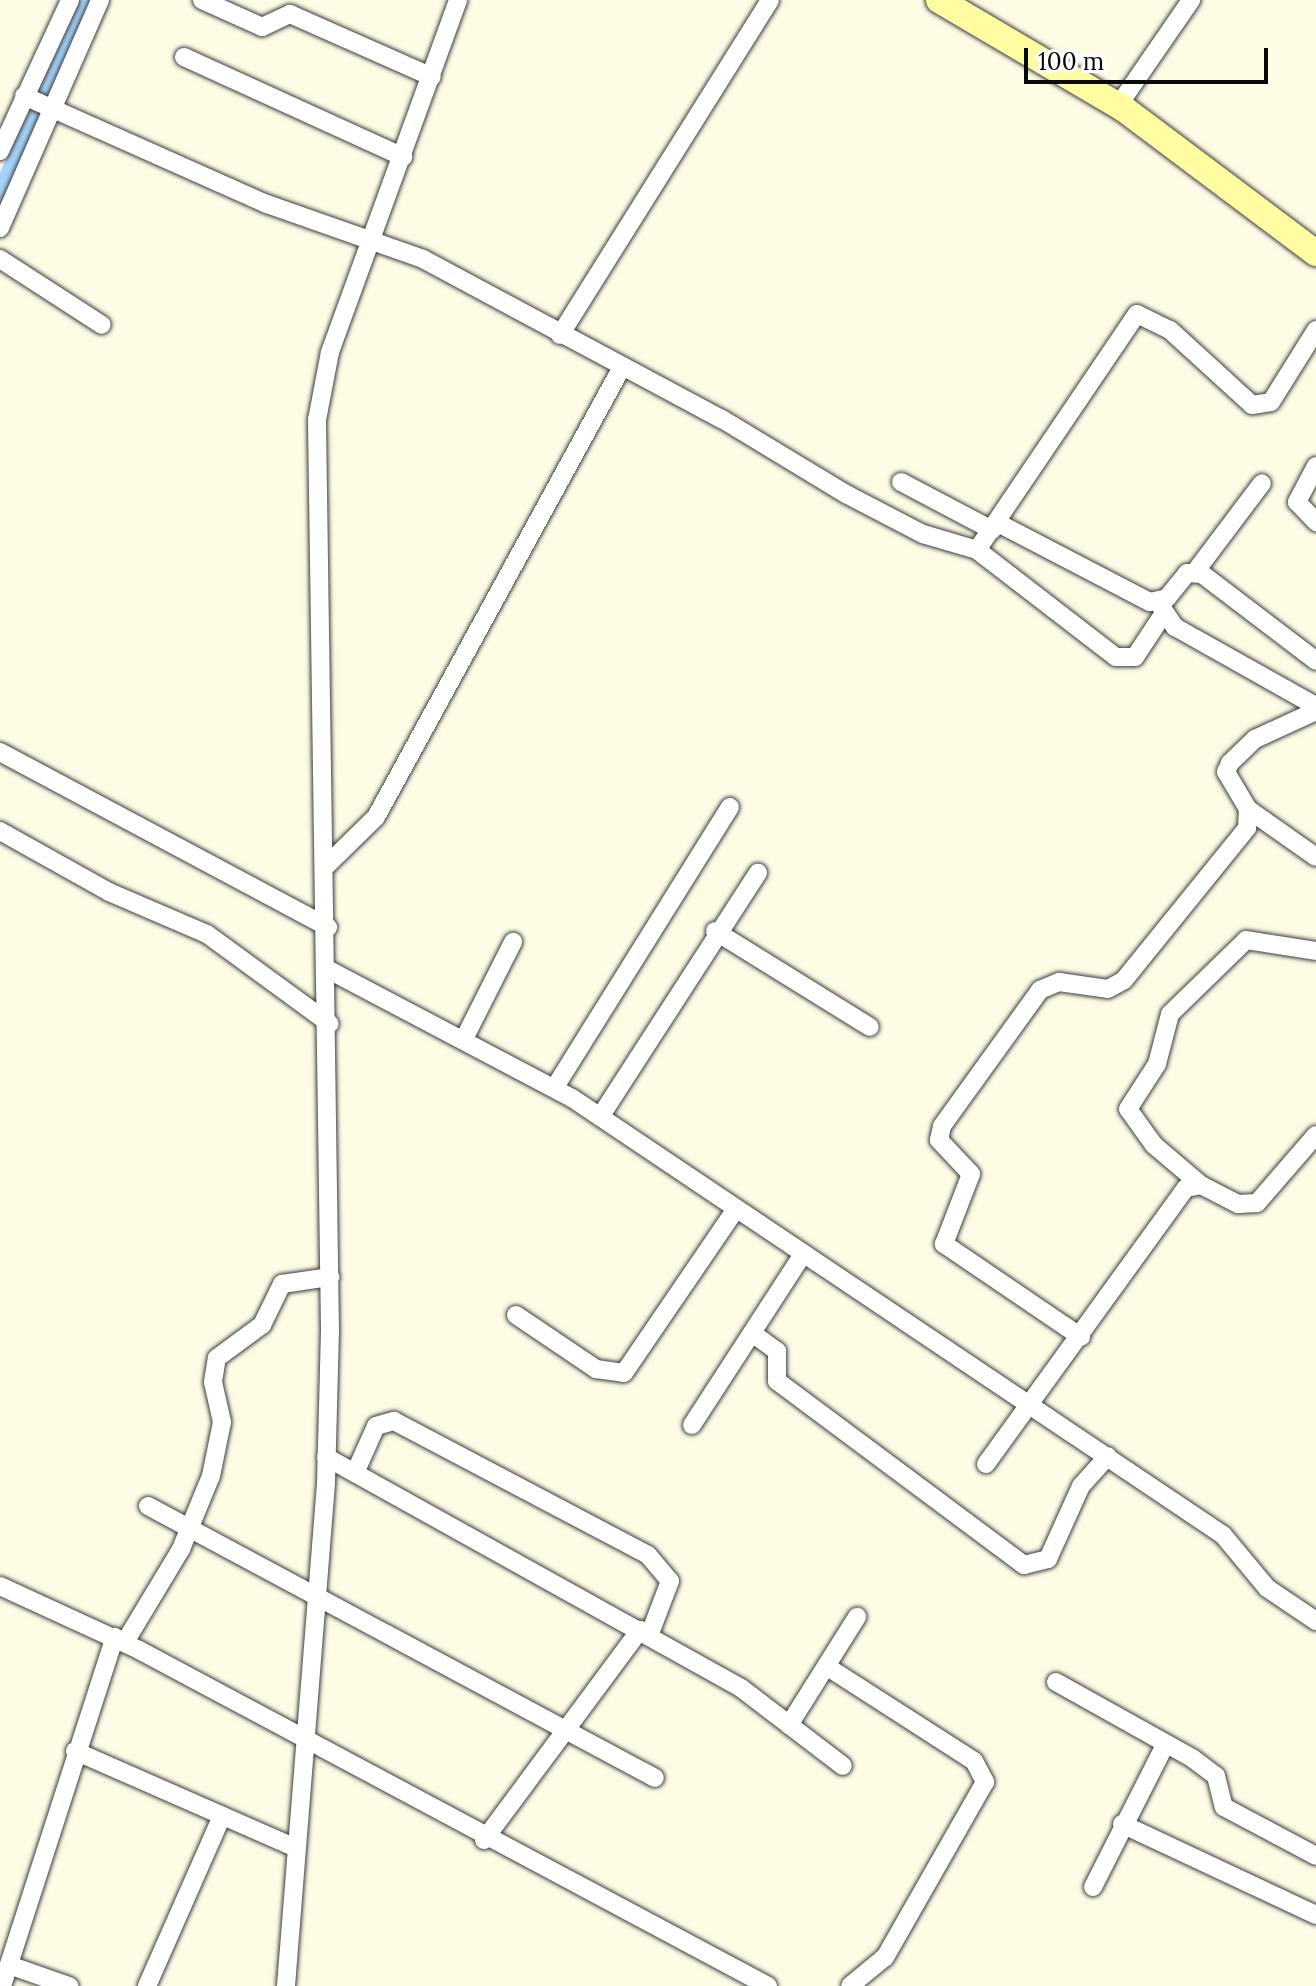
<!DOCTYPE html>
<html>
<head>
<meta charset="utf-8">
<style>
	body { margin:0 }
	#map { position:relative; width:1316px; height:1986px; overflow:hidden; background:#fffce6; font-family:Lora,serif }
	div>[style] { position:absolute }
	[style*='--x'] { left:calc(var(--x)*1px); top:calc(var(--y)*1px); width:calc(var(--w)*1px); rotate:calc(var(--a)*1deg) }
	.canal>* { height:18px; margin:-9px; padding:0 9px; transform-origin:9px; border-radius:9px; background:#a5d4fb }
	.roads { filter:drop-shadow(0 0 2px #3c3c3c) drop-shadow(0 0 2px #3c3c3c) }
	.street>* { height:18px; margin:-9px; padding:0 9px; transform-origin:9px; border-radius:9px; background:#fff }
	.secondary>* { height:26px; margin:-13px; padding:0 13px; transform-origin:13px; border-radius:13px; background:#fffca1 }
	span { translate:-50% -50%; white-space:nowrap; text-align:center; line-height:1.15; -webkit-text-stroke:8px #fff; paint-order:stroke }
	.scale { position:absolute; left:1024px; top:48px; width:244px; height:36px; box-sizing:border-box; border:4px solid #090909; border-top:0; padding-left:10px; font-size:24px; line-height:28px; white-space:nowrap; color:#090909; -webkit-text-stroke:6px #fff; paint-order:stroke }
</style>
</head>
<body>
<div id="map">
	<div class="canal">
		<i style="--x:0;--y:195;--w:213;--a:-66.4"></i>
	</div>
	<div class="roads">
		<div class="street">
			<i style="--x:202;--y:0;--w:66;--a:24.2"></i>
			<i style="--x:262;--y:27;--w:31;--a:-25"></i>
			<i style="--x:290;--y:14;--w:155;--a:23.9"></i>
			<i style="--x:184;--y:57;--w:241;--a:24.5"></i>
			<i style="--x:24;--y:96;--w:266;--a:24"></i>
			<i style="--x:267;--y:204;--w:165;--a:19.4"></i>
			<i style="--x:423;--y:259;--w:339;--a:28.2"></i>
			<i style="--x:722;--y:419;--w:145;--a:31.2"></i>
			<i style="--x:846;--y:494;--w:87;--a:27.5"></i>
			<i style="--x:923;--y:534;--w:56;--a:16.5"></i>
			<i style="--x:977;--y:550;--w:175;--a:37.6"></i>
			<i style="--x:1116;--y:657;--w:19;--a:0"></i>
			<i style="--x:1135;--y:657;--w:53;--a:-56.6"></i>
			<i style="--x:1118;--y:106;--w:129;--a:-55.4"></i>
			<i style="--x:0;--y:151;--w:166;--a:-65.1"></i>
			<i style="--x:0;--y:228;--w:249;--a:-66.3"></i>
			<i style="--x:0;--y:259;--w:121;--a:32.9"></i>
			<i style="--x:560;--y:335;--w:395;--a:-57.9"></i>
			<i style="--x:1316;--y:466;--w:41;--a:117.8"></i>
			<i style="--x:1297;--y:502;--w:28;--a:46"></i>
			<i style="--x:901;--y:482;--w:103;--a:27.8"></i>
			<i style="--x:998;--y:523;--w:171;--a:27.5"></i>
			<i style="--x:1150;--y:602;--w:17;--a:-13"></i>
			<i style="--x:1167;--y:598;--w:32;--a:-51"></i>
			<i style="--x:1187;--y:573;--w:15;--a:4"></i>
			<i style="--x:1202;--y:574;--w:143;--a:37.3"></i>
			<i style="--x:977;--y:550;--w:285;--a:-55.9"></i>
			<i style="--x:1137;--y:314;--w:37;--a:26"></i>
			<i style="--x:1170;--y:330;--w:111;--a:42.4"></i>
			<i style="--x:1252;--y:405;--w:19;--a:-9"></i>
			<i style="--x:1271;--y:402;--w:85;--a:-58"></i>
			<i style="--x:1195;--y:572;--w:111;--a:-53"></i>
			<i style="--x:1160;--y:605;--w:27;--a:56"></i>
			<i style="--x:1175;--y:627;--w:162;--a:29.3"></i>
			<i style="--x:0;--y:752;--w:372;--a:28.1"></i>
			<i style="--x:1248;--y:809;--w:83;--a:35.2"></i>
			<i style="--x:0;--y:831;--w:125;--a:29.2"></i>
			<i style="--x:109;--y:892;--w:107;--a:23.2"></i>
			<i style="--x:207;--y:934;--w:152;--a:36.2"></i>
			<i style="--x:326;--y:866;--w:70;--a:-44.4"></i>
			<i style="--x:376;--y:817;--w:513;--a:-61.34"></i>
			<i style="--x:715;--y:931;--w:182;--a:31.8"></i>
			<i style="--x:329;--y:970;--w:275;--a:27.8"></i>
			<i style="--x:572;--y:1098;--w:784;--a:33.87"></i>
			<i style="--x:1223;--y:1535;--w:69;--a:50.3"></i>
			<i style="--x:1267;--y:1588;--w:59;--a:34"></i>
			<i style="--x:464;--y:1039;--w:109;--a:-63.2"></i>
			<i style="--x:555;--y:1087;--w:330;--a:-58"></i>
			<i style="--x:600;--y:1117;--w:291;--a:-57.1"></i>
			<i style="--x:1201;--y:1185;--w:62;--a:-139.6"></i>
			<i style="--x:1154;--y:1145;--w:44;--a:-125.8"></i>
			<i style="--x:1128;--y:1109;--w:54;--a:-57.2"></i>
			<i style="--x:1157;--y:1064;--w:52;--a:-75.4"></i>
			<i style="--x:1170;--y:1014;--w:106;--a:-44.2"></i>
			<i style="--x:1246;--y:940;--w:71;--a:8.9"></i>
			<i style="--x:516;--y:1315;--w:97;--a:34"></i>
			<i style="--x:596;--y:1369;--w:28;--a:8"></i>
			<i style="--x:624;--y:1373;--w:199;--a:-55.7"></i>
			<i style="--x:752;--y:1333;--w:31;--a:36"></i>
			<i style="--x:777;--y:1351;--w:30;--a:90"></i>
			<i style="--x:777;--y:1381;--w:308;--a:36.7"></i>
			<i style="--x:1024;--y:1565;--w:25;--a:-14"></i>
			<i style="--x:1048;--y:1559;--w:80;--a:-65.7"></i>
			<i style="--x:1081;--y:1486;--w:40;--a:-48"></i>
			<i style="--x:1081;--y:1337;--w:166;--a:-145.8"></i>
			<i style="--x:944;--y:1244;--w:75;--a:-68.9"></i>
			<i style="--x:971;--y:1174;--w:47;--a:-133.3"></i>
			<i style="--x:939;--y:1140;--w:14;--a:-78"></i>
			<i style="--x:942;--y:1126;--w:168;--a:-54.2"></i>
			<i style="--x:1040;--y:990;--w:21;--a:-23"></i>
			<i style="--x:1059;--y:982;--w:49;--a:8.1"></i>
			<i style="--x:1108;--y:989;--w:18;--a:-29"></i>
			<i style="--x:1124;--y:980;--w:196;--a:-51"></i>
			<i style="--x:1247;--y:828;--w:19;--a:-87"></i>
			<i style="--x:1248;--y:809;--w:43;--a:-120.7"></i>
			<i style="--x:1226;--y:772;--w:10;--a:-66"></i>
			<i style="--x:1230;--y:763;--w:35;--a:-44"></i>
			<i style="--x:1255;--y:739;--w:67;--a:-24.7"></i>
			<i style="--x:692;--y:1425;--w:204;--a:-57"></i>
			<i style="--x:326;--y:1457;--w:475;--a:29.1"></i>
			<i style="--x:741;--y:1688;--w:128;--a:37.4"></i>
			<i style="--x:986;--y:1464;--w:341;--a:-54.1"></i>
			<i style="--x:1186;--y:1188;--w:15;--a:-11"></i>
			<i style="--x:1201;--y:1185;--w:42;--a:27.2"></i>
			<i style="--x:1238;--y:1204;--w:19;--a:-3"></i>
			<i style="--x:1257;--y:1203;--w:90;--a:-49.1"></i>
			<i style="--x:355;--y:1473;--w:51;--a:-65.9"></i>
			<i style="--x:376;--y:1426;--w:19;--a:-16"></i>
			<i style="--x:394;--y:1421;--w:287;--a:27.8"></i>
			<i style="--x:648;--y:1555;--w:34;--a:50"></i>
			<i style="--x:670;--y:1581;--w:59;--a:110.9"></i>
			<i style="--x:148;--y:1506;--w:575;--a:28.21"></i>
			<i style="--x:0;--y:1586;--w:153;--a:24.7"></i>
			<i style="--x:139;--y:1650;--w:713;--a:28.11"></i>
			<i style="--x:125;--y:1642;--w:109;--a:-58.9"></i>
			<i style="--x:181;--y:1549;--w:79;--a:-67.7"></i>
			<i style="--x:211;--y:1476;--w:55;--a:-78.5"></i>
			<i style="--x:222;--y:1422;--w:41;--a:-102.7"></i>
			<i style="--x:213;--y:1382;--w:24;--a:-81"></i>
			<i style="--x:217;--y:1358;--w:56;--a:-36.3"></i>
			<i style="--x:262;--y:1325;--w:46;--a:-64"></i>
			<i style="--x:282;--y:1284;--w:49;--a:-8.3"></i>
			<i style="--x:826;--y:1666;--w:176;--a:32.7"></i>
			<i style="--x:974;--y:1761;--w:24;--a:62"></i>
			<i style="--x:985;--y:1782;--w:202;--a:119.7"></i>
			<i style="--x:885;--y:1957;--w:45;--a:140.4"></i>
			<i style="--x:1056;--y:1682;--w:156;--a:29.2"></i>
			<i style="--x:1192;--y:1758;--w:30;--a:37"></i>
			<i style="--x:1216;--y:1776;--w:32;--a:76"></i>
			<i style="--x:1224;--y:1807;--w:104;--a:28"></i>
			<i style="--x:789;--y:1725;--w:128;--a:-57.8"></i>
			<i style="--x:75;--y:1751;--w:241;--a:23.7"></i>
			<i style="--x:1122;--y:1824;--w:214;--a:25.1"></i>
			<i style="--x:484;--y:1840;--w:262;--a:-53.4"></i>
			<i style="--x:1093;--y:1887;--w:161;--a:-63.1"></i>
			<i style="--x:9;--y:1965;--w:64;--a:19.3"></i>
			<i style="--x:2;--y:1986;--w:367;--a:-72.1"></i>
			<i style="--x:147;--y:1986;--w:186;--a:-66.2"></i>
			<i style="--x:286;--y:1986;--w:505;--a:-85.45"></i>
			<i style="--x:326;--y:1483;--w:153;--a:-88.5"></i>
			<i style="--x:330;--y:1330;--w:910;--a:-90.82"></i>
			<i style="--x:317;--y:420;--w:69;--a:-79.2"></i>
			<i style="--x:330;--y:352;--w:375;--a:-70"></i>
		</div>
		<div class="secondary">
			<i style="--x:939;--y:0;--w:215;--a:30.5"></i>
			<i style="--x:1124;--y:109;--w:240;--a:36.9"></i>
		</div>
	</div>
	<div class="scale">100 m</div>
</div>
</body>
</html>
